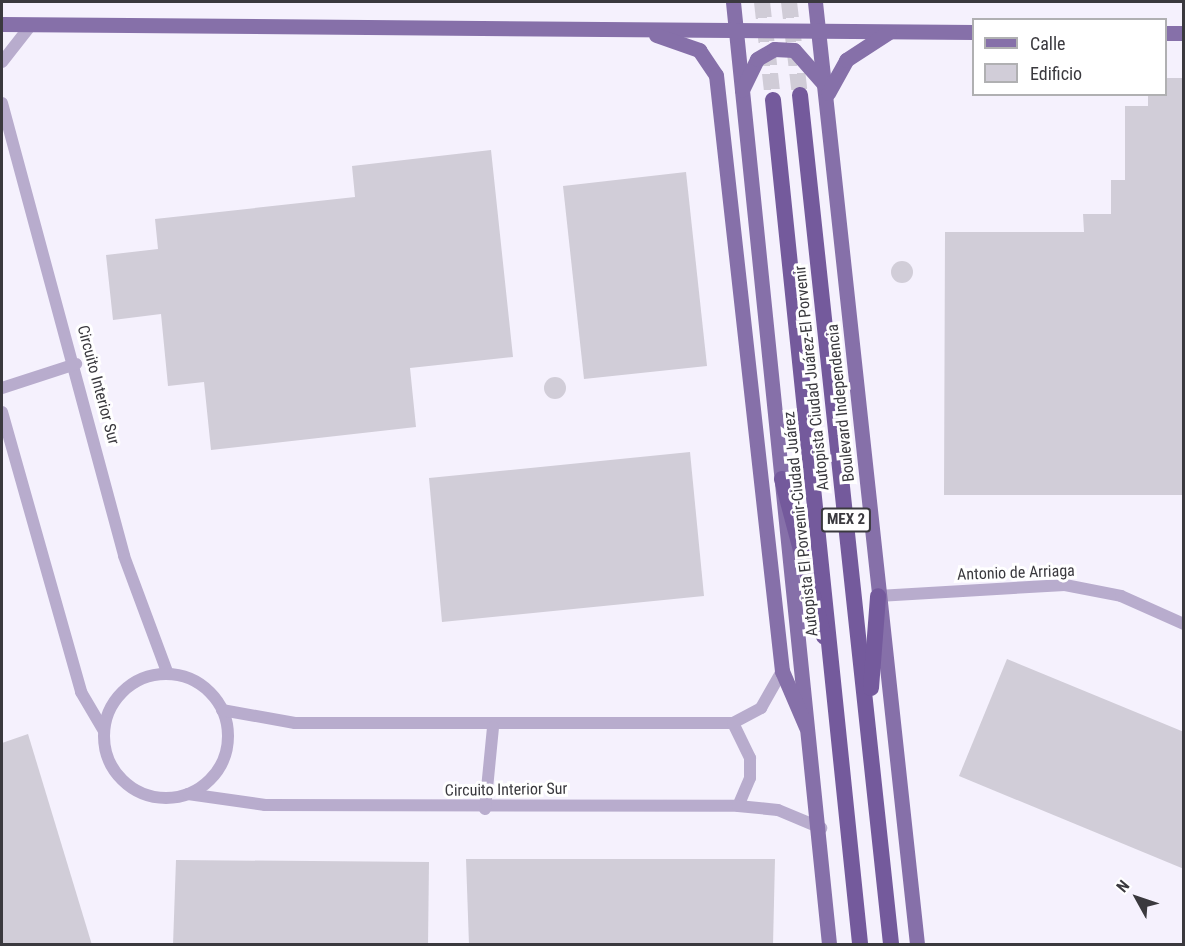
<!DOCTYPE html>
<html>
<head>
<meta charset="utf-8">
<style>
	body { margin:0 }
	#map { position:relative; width:1185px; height:946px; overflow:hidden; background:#f5f1fd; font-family:"Roboto Condensed",sans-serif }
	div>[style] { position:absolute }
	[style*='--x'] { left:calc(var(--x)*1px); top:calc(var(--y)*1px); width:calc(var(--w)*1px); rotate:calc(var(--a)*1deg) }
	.building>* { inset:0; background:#d1cdd8 }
	.round { border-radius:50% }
	.highway-tunnel>* { height:16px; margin-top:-8px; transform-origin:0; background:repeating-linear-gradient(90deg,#d0ccd7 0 16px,transparent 0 24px) }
	.minor>* { height:12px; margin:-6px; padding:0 6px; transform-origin:6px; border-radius:6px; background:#b8accd }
	.minor>.ring { margin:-6px; padding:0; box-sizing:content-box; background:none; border:12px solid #b8accd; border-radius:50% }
	.major>* { height:15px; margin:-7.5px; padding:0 7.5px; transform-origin:7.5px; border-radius:7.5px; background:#8670a9 }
	.highway>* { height:16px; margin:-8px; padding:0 8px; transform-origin:8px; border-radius:8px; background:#745a9c }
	span { translate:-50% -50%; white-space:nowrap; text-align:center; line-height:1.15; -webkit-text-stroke:6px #fff; paint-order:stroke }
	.shield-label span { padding:2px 4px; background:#fff; border:2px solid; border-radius:4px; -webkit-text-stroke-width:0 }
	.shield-label { font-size:15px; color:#3a393e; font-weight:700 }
	.street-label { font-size:16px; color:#3a393e }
	.frame { position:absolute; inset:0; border:3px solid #3a393e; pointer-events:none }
	.legend { position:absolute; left:972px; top:18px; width:195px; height:78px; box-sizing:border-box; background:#fff; border:2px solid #b0b0b2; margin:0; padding:8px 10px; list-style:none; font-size:18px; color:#3a393e }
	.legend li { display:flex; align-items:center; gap:12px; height:30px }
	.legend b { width:30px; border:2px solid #b0b0b2 }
	.north { position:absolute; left:1107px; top:868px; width:60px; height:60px; -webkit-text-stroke:4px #fff; paint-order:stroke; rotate:310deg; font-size:16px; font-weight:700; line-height:24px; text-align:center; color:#3a393e }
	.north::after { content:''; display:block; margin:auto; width:21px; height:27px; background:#3a393e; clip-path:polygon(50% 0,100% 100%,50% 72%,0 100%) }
</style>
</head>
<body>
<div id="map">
	<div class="building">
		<i style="clip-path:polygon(1166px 78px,1184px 78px,1184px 495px,944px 495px,945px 232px,1084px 232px,1083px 214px,1111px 214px,1111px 180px,1125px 180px,1125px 106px,1148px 106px,1148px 94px,1166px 94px)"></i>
		<i style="clip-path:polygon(491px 150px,513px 357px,410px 368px,416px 427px,211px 450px,204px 382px,168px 386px,161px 314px,113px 320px,106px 255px,158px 249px,155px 219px,355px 197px,352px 166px)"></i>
		<i style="clip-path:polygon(686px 172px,707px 366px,584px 379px,563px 186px)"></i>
		<i class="round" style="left:891px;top:261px;width:22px;height:22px"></i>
		<i class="round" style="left:544px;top:377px;width:22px;height:22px"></i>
		<i style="clip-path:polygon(690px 452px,704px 596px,442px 622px,429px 478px)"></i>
		<i style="clip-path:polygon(1007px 659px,1184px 732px,1184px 869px,959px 776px)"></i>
		<i style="clip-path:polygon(28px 734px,92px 945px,2px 945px,2px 743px)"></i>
		<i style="clip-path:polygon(466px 859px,775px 859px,773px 945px,469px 945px)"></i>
		<i style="clip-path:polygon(176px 860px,429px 862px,428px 945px,173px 945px)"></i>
	</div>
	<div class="highway-tunnel">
		<i style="--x:762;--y:2;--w:99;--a:83.6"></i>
		<i style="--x:789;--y:2;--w:94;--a:83.3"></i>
	</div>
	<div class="minor">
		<i style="--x:2;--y:62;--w:47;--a:-51.9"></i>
		<i style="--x:2;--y:103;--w:469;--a:74.9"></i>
		<i style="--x:124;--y:556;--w:126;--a:69.6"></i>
		<i style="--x:2;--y:388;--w:78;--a:-18"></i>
		<i style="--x:2;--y:412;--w:291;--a:74.2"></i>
		<i style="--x:81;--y:692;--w:45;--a:59.5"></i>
		<i style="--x:878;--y:596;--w:187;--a:-3.4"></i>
		<i style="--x:1065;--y:585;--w:57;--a:11.1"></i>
		<i style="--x:1121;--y:596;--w:69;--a:24"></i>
		<i class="ring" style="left:104px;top:674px;width:112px;height:112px"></i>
		<i style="--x:222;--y:710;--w:74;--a:10.1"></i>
		<i style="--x:295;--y:723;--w:438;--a:0"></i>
		<i style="--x:733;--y:723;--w:32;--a:-28"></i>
		<i style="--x:761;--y:708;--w:43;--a:-60.4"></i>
		<i style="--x:733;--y:723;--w:39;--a:64"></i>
		<i style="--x:750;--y:758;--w:20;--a:90"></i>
		<i style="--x:750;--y:778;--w:30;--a:113"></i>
		<i style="--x:188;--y:794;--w:78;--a:8.1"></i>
		<i style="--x:265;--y:805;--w:473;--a:0.1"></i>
		<i style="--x:738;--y:806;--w:40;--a:5.7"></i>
		<i style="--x:778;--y:810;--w:47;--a:22.7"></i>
		<i style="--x:485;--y:809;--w:82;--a:-84.4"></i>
	</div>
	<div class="major">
		<i style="--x:733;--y:2;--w:947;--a:84.18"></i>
		<i style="--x:815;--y:2;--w:948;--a:83.82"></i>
		<i style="--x:2;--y:24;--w:972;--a:0.47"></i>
		<i style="--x:1166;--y:33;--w:18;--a:0"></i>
		<i style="--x:656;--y:35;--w:46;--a:19.2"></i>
		<i style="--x:699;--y:50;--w:30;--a:56"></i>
		<i style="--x:716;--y:75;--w:600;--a:83.68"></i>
		<i style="--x:782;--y:671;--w:61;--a:66.8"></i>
		<i style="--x:742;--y:90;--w:34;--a:-64"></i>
		<i style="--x:757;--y:59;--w:20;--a:-30"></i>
		<i style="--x:774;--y:49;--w:20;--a:3"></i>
		<i style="--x:794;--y:50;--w:45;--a:48.6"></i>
		<i style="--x:828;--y:93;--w:38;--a:-61"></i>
		<i style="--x:846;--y:60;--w:51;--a:-33.1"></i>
	</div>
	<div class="highway">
		<i style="--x:800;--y:95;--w:854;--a:83.88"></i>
		<i style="--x:773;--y:100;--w:848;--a:84.11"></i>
		<i style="--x:782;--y:479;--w:163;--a:75.1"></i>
		<i style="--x:871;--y:688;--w:92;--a:-85.6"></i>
	</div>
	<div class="shield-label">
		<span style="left:846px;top:520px">MEX 2</span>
	</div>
	<div class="street-label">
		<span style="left:812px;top:378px;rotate:-96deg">Autopista Ciudad Juárez-El Porvenir</span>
		<span style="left:98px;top:385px;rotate:75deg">Circuito Interior Sur</span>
		<span style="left:841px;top:403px;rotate:-96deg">Boulevard Independencia</span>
		<span style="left:801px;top:524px;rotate:-96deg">Autopista El Porvenir-Ciudad Juárez</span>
		<span style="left:1016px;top:573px;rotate:-2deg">Antonio de Arriaga</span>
		<span style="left:506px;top:790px;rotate:-1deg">Circuito Interior Sur</span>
	</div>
	<div class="frame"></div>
	<ul class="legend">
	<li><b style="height:8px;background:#8670a9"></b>Calle</li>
	<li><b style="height:16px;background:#d1cdd8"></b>Edificio</li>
	</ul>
	<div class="north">N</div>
</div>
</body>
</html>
